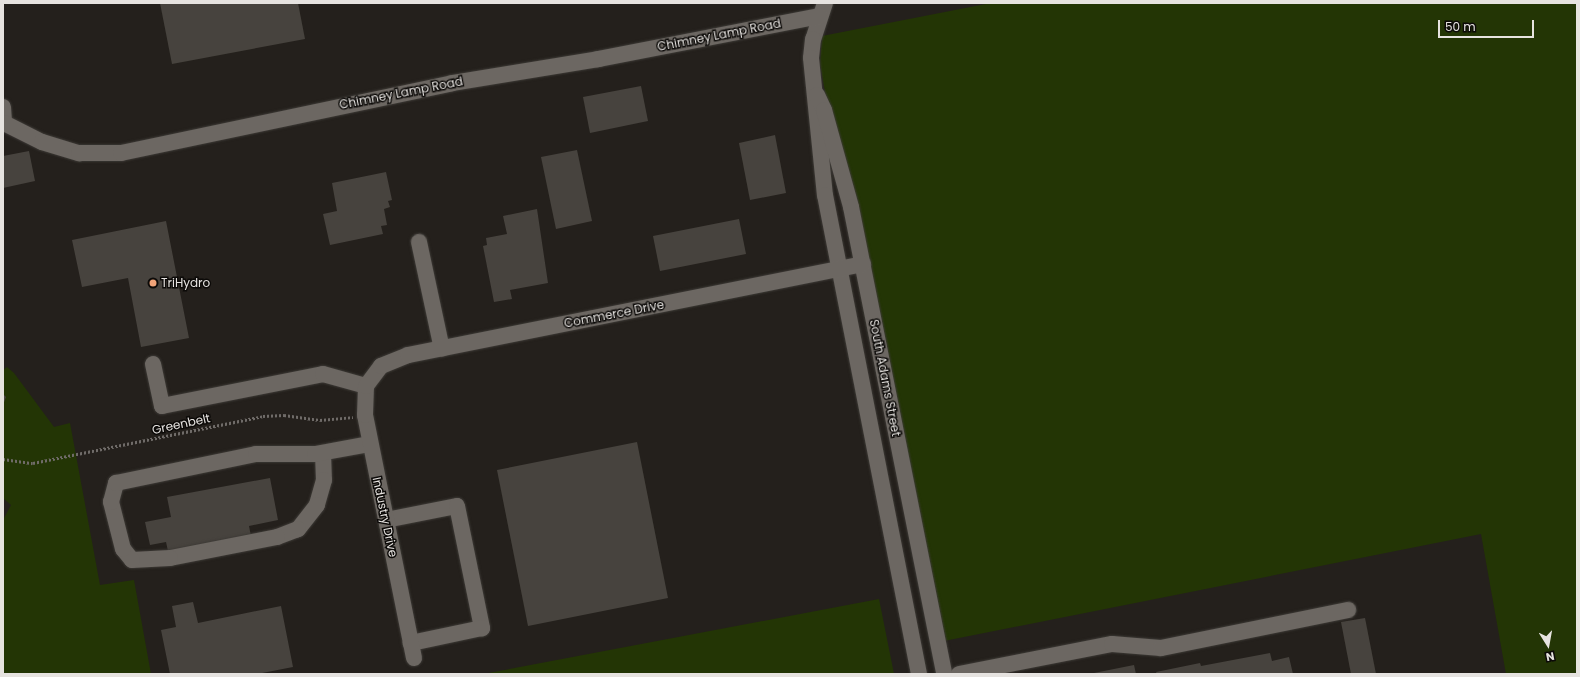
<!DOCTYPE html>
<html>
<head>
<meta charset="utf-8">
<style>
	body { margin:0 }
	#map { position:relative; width:1580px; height:677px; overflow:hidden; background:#24201c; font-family:Poppins,sans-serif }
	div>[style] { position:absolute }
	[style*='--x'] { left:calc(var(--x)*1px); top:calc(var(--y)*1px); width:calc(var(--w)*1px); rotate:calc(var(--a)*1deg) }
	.green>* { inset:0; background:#233505 }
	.building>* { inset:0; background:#47433e }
	.path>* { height:2.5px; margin-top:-1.25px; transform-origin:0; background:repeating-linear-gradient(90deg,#6f6b68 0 2px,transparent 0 4px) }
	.roads { filter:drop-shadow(0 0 1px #3d3a36) drop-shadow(0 0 1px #3d3a36) }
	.minor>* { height:16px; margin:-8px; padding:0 8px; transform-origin:8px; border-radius:8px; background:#6c6762 }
	.dots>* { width:11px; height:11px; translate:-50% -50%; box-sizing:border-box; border:2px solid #0c0a08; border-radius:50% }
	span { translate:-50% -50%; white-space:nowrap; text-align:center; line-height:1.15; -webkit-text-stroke:3px #0c0a08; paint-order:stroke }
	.street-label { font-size:12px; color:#e6e3e0 }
	.poi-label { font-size:12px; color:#e6e3e0 }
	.left { translate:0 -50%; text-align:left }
	.frame { position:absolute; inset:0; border:4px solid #e6e3e0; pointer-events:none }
	.north { position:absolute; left:1528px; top:625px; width:40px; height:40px; -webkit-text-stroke:3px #0c0a08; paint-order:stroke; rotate:169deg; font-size:11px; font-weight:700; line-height:16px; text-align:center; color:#e6e3e0 }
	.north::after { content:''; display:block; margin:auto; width:14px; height:18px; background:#e6e3e0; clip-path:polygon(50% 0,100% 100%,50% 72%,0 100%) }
	.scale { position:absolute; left:1438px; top:20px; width:96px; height:18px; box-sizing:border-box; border:2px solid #e6e3e0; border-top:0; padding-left:5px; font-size:12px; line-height:14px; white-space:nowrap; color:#e6e3e0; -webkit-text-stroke:3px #0c0a08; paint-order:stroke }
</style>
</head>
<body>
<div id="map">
	<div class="green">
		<i style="clip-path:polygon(991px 3px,1577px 3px,1577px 674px,1506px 674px,1481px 534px,944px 641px,827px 103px,820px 64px,822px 36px)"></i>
		<i style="clip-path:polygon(7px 367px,14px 373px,54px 427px,70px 423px,100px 585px,134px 580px,151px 674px,3px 674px,3px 520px,11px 505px,3px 498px,3px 370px)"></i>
		<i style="clip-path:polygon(879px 599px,894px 674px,483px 674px)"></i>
	</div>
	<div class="building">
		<i style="clip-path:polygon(160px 3px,298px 3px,305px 39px,172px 64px)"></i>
		<i style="clip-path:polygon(641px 86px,648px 121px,590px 133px,583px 97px)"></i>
		<i style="clip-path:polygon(775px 135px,786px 193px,750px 200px,739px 143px)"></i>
		<i style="clip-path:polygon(577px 150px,592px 221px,556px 229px,541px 157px)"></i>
		<i style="clip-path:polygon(29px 151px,35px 181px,3px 188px,3px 156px)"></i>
		<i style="clip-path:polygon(386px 172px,392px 200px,388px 201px,390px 207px,384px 209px,387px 225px,381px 226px,383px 234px,330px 245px,323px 214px,337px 211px,332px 183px)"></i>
		<i style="clip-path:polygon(537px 209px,548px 283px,510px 290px,512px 299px,494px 302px,483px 246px,487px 245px,486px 238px,507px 234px,503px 216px)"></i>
		<i style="clip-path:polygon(739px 219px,746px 254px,660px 271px,653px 236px)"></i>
		<i style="clip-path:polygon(166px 221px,189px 338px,141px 347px,128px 278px,82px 287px,72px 240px)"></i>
		<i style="clip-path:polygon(3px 394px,6px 397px,3px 405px)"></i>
		<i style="clip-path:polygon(637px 442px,668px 598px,528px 626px,497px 470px)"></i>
		<i style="clip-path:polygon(270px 478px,278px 520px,249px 526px,251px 536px,168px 551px,166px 542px,150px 545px,145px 522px,171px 517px,167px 497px)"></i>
		<i style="clip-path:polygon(193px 602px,198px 623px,281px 606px,293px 667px,257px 674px,170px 674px,161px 630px,176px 627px,172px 606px)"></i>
		<i style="clip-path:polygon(1365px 618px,1376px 674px,1351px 674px,1341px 622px)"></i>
		<i style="clip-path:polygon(1270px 653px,1272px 661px,1289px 657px,1293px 674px,1157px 674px,1156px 672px,1200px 663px,1201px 666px)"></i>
		<i style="clip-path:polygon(1134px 665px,1136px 674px,1094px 674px,1094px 673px)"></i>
	</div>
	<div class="path">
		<i style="--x:3;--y:459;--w:30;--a:8"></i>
		<i style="--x:33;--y:463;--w:235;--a:-11.5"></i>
		<i style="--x:263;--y:416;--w:21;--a:-3"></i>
		<i style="--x:284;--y:415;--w:36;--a:8"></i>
		<i style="--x:320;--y:420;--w:33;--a:-5"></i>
	</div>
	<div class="roads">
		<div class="minor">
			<i style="--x:825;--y:3;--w:38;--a:108"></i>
			<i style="--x:813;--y:39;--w:19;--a:96"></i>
			<i style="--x:811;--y:58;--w:138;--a:84.2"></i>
			<i style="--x:825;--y:195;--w:488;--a:78.9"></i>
			<i style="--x:817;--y:95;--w:17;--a:65"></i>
			<i style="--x:824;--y:110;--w:101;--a:74.4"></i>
			<i style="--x:851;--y:207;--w:476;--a:78.7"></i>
			<i style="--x:3;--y:107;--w:16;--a:86"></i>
			<i style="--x:4;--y:123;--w:42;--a:26.6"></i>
			<i style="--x:42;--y:142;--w:39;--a:17"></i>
			<i style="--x:79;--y:153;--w:42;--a:0"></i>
			<i style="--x:121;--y:153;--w:338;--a:-11.9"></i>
			<i style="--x:452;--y:83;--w:148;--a:-9.3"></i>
			<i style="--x:598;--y:59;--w:225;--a:-11"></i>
			<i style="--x:419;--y:242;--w:109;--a:77.9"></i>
			<i style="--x:153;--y:364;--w:43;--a:77.9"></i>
			<i style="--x:162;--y:406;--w:164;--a:-11.2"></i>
			<i style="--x:323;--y:374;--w:45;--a:15.6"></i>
			<i style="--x:323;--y:453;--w:27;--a:88"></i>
			<i style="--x:324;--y:480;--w:26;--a:106"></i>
			<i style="--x:317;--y:505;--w:31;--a:128"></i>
			<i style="--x:298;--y:529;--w:22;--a:159"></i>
			<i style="--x:277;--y:537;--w:109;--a:168.9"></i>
			<i style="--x:170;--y:558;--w:38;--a:177"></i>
			<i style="--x:132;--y:560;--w:14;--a:-129"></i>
			<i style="--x:123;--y:549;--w:49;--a:-104.3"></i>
			<i style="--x:111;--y:502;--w:20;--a:-75"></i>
			<i style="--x:116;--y:483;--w:143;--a:-11.7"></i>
			<i style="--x:256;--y:454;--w:59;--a:0"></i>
			<i style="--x:315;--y:454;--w:56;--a:-10.3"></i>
			<i style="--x:386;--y:520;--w:72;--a:-11.2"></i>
			<i style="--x:457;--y:506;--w:125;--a:78.4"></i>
			<i style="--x:482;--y:628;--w:73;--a:168.1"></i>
			<i style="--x:414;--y:658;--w:248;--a:-101.4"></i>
			<i style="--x:365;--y:415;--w:29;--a:-88"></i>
			<i style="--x:366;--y:386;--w:25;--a:-53"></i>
			<i style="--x:381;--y:366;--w:29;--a:-22"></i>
			<i style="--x:408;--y:355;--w:464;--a:-11.3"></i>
			<i style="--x:959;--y:674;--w:156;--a:-11.1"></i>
			<i style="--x:1112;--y:644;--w:49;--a:4.7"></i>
			<i style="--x:1161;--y:648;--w:191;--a:-11.5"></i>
		</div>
	</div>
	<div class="dots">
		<i style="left:153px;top:283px;background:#f0a378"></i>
	</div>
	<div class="street-label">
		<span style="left:719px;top:35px;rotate:-11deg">Chimney Lamp Road</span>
		<span style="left:401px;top:93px;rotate:-11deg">Chimney Lamp Road</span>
		<span style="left:614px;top:314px;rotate:-11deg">Commerce Drive</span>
		<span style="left:885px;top:378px;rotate:79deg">South Adams Street</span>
		<span style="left:181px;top:424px;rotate:-12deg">Greenbelt</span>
		<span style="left:385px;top:517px;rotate:78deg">Industry Drive</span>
	</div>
	<div class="poi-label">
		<span class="left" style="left:161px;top:283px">TriHydro</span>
	</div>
	<div class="frame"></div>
	<div class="north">N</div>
	<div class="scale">50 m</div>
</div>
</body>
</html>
